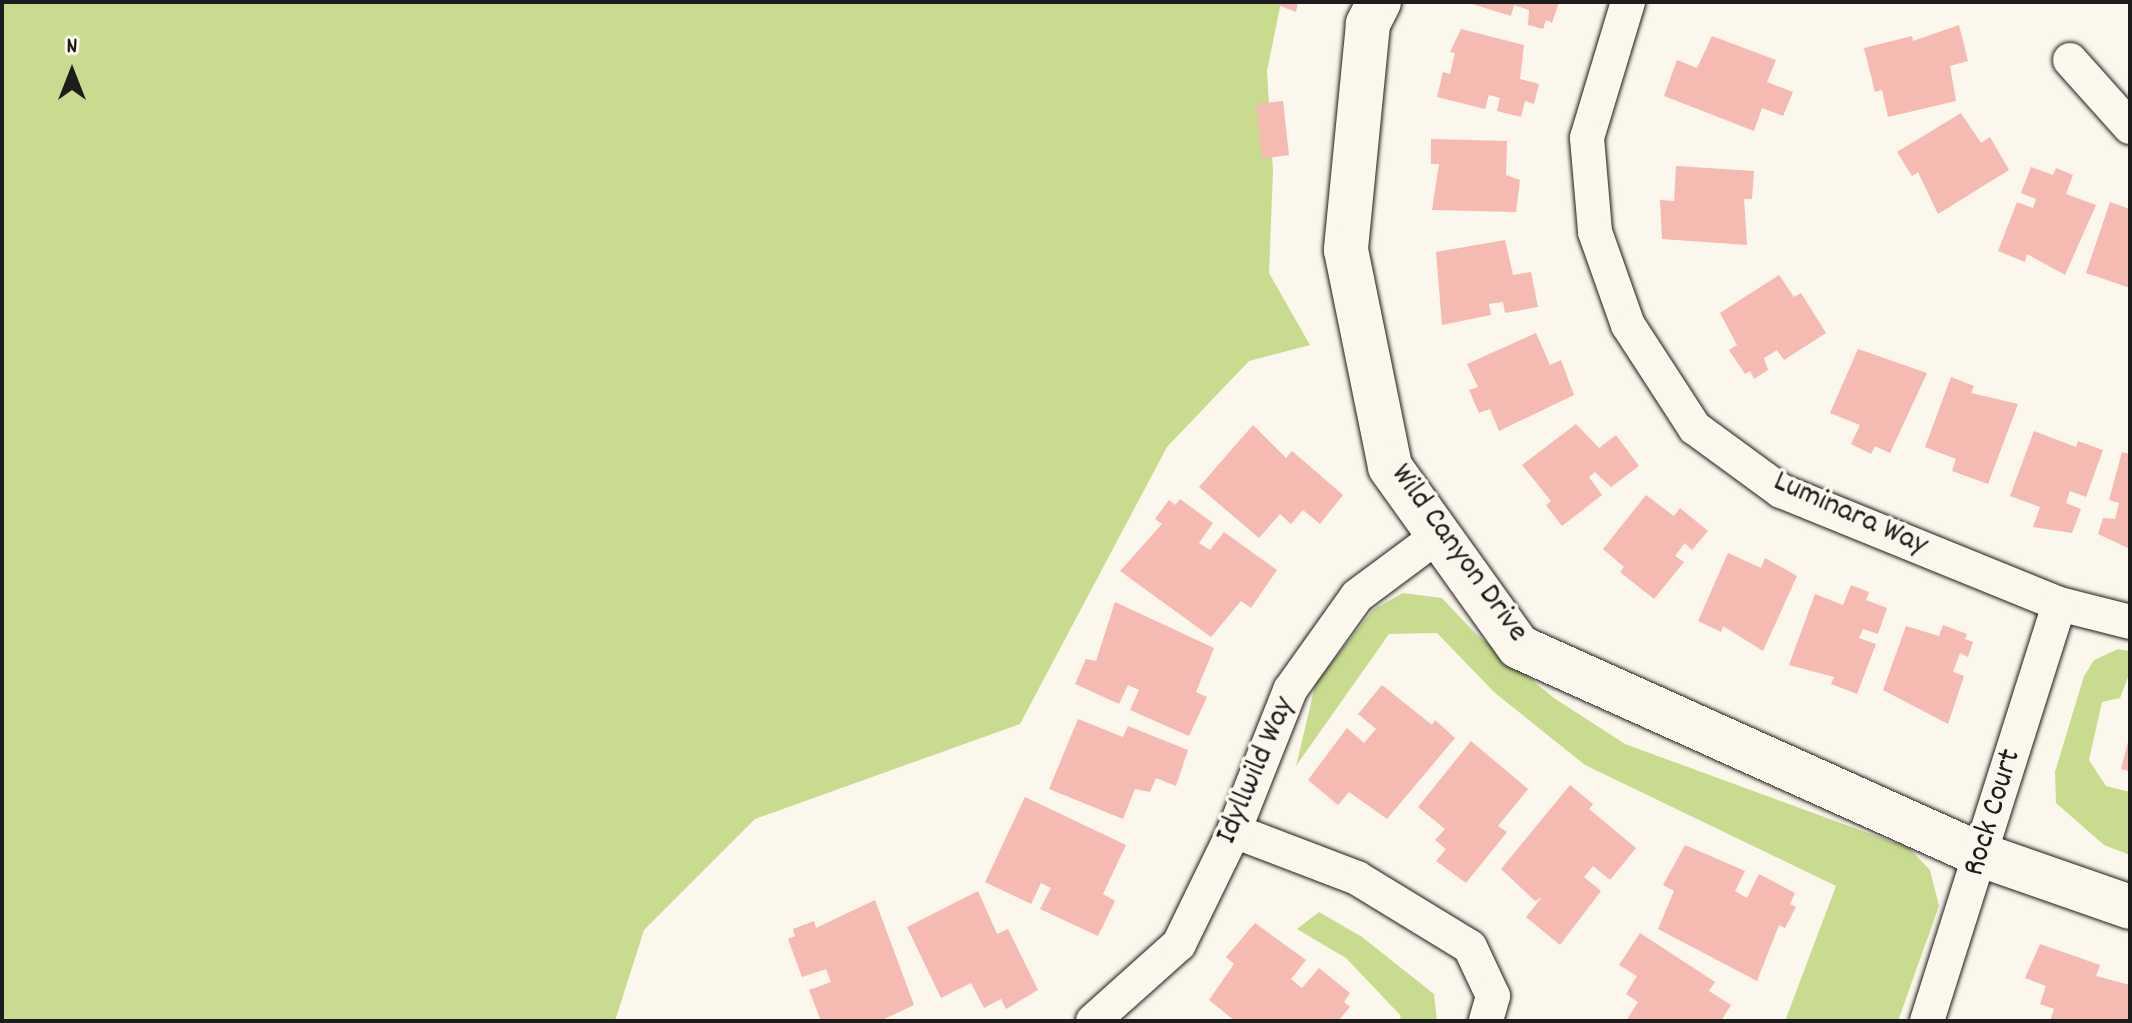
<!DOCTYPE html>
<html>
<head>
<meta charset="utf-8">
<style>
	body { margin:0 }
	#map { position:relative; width:2132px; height:1023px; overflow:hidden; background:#fbf7ec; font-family:Dekko,sans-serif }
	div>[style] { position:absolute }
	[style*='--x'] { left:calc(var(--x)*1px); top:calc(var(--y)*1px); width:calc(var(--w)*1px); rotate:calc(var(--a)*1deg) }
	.green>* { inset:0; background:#c9db8f }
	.building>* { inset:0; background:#f5bab2 }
	.roads { filter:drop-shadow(0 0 2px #1c1c1c) drop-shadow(0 0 2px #1c1c1c) }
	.street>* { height:34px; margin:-17px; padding:0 17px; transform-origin:17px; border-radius:17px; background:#fbf7ec }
	.secondary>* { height:44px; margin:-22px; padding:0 22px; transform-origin:22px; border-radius:22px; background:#fbf7ec }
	span { translate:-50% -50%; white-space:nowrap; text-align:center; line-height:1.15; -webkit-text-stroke:7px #fbf7ec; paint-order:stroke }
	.street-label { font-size:32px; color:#1c1c1c }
	.frame { position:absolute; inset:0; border:4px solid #1c1c1c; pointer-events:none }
	.north { position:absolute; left:32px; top:32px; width:80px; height:80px; -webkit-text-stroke:6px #fbf7ec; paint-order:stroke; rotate:0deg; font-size:22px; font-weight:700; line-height:32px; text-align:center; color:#1c1c1c }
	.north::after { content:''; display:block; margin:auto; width:28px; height:36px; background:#1c1c1c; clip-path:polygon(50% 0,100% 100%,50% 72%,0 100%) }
</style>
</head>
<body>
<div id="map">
	<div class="green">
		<i style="clip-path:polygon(2px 2px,1281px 2px,1267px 71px,1273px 171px,1269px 273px,1310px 345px,1249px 361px,1167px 447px,1020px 724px,755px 819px,644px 930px,615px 1021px,2px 1021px)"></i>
		<i style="clip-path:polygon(1403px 593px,1442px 598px,1476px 634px,1554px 698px,1625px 744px,1909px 848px,1930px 870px,1939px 906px,1898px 1021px,1785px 1021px,1836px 886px,1585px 765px,1495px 693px,1437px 633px,1389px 634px,1296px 766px,1316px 682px,1374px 609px)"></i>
		<i style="clip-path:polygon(2118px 649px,2130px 651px,2130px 672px,2120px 698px,2102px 702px,2089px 760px,2106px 786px,2130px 792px,2130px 855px,2104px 845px,2056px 803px,2055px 772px,2084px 676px,2094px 660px)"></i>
		<i style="clip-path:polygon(1319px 912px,1362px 937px,1434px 994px,1437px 1021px,1398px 1021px,1401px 1016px,1346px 958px,1297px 929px)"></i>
	</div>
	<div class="building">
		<i style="clip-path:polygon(1270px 2px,1298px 2px,1296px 12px)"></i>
		<i style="clip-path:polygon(1559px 2px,1552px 23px,1546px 20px,1543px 29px,1528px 25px,1529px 10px,1514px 5px,1511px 16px,1469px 3px)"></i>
		<i style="clip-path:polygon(1959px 25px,1968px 61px,1950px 66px,1956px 101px,1888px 117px,1882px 90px,1875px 92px,1864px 48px,1912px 36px,1913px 41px)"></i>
		<i style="clip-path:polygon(1461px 29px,1524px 45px,1520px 79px,1539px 84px,1534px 104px,1525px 101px,1521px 117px,1497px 111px,1500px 98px,1489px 95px,1485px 109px,1437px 97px,1443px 72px,1450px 74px,1455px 53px,1450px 52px)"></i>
		<i style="clip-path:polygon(1712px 36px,1776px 60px,1767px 82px,1793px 92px,1783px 116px,1762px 108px,1754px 131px,1664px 96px,1677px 60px,1697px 68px)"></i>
		<i style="clip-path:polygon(1283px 101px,1289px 155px,1262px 159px,1256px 104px)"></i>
		<i style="clip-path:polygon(1961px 113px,1981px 143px,1990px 137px,2009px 170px,1938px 214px,1918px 172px,1912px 176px,1897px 152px)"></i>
		<i style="clip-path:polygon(1431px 139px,1507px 141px,1506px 175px,1520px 180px,1516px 212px,1432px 210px,1439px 164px,1431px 164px)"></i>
		<i style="clip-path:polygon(1676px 166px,1754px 171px,1752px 199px,1744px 199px,1747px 245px,1662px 239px,1660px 200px,1674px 201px)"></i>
		<i style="clip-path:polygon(2031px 167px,2053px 175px,2056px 168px,2073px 175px,2066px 194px,2096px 205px,2065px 275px,2027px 254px,2025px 262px,1998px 251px,2017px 202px,2033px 208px,2036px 199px,2021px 193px)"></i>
		<i style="clip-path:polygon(2110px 202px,2130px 209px,2130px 288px,2086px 273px)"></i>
		<i style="clip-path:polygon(1505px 240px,1513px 275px,1531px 272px,1538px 307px,1505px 313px,1503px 302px,1489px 304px,1491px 315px,1442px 325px,1436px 252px)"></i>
		<i style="clip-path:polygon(1779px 275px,1794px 297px,1801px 293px,1826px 333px,1784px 360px,1777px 350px,1764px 358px,1768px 370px,1754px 379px,1750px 371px,1745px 374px,1729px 350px,1737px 345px,1720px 313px)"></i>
		<i style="clip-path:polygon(1536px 333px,1550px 365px,1561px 360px,1574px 395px,1499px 431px,1490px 409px,1479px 413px,1469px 390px,1478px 387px,1467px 364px)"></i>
		<i style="clip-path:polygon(1858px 349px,1927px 373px,1890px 453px,1875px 446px,1871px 454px,1851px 444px,1860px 425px,1830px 413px)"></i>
		<i style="clip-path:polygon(1951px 377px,1974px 386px,1971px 393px,2018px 404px,1988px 484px,1952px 471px,1956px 459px,1925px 447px)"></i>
		<i style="clip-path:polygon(1576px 424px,1599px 448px,1616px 435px,1639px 466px,1611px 487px,1595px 472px,1589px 477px,1602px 495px,1562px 526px,1546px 505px,1551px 501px,1522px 465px)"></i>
		<i style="clip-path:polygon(1253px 425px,1286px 458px,1292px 451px,1343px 495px,1320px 524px,1303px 510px,1291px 524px,1280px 514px,1259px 538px,1199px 487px)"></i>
		<i style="clip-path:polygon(2034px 431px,2076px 447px,2078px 441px,2103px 450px,2086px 497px,2070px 491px,2066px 503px,2081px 509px,2072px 533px,2033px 527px,2040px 507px,2010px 496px)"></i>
		<i style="clip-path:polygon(2122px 452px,2130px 454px,2130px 549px,2098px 534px,2103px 518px,2115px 519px,2119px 503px,2109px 500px)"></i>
		<i style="clip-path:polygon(1646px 495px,1674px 516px,1680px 508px,1708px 531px,1692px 550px,1685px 543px,1675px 556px,1684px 562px,1654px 599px,1620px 572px,1624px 567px,1603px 549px)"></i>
		<i style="clip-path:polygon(1180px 499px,1213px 523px,1199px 543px,1210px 550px,1224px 532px,1277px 570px,1251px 608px,1241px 601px,1211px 637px,1120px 571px,1162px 524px,1155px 519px,1169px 500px,1175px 505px)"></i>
		<i style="clip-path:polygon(1728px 553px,1761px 568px,1765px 558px,1797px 576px,1763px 651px,1723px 626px,1721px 632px,1698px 621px)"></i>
		<i style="clip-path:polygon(1851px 585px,1869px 592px,1866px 600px,1887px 608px,1878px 634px,1863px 629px,1859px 638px,1876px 644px,1857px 694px,1831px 684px,1834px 677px,1789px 665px,1815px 594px,1843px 605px)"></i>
		<i style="clip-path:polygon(1115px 602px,1214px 648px,1196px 692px,1207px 697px,1189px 736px,1130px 710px,1139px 690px,1128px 685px,1119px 704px,1075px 684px,1086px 659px,1096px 661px)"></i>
		<i style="clip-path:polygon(1943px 625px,1967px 634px,1965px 639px,1973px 642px,1968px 657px,1960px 653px,1953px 672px,1964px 676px,1948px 724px,1883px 690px,1906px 626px,1939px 636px)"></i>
		<i style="clip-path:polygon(1382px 685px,1432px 725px,1435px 720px,1455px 738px,1387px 819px,1349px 792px,1338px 805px,1308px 780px,1347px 728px,1364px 743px,1376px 729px,1358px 714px)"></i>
		<i style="clip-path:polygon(1078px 719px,1123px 737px,1128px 726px,1188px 750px,1176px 786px,1156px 778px,1150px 792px,1135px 789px,1123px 819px,1049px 789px)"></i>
		<i style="clip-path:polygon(2129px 738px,2130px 738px,2130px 771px,2121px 769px)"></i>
		<i style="clip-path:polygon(1471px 741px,1528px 789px,1498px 826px,1507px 832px,1466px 883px,1436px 861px,1446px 849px,1435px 840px,1445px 829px,1418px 807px)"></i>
		<i style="clip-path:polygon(1570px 785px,1593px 804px,1589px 809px,1636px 848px,1610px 880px,1593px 866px,1584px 877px,1601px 891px,1560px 945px,1526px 917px,1542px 897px,1535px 901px,1501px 869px)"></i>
		<i style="clip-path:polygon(1025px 797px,1126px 845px,1103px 894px,1115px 901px,1098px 936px,1040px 909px,1051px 888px,1041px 883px,1031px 904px,985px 882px)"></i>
		<i style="clip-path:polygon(1685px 845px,1745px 871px,1735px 891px,1747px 898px,1759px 874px,1795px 893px,1790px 904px,1796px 907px,1785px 928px,1779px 925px,1757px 981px,1658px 929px,1674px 891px,1663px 885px)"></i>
		<i style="clip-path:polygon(978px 891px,997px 934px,1008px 929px,1038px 990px,1006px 1009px,1001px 999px,984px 1008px,971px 983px,941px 998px,907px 927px)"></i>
		<i style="clip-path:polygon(875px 900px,914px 1005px,880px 1021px,821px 1021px,809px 990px,831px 982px,826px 969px,802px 977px,788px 939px,795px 936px,793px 929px,814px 921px,816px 928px)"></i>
		<i style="clip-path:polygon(1255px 923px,1306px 960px,1291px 979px,1302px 988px,1319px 968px,1350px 993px,1344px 1002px,1350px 1007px,1338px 1021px,1235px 1021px,1209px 1000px,1234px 964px,1226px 957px)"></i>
		<i style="clip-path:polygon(1640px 933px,1715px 982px,1709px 991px,1731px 1005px,1721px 1021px,1626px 1021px,1638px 1002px,1626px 994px,1637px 976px,1619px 965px)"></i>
		<i style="clip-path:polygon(2040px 944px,2100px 965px,2096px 976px,2130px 985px,2130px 1021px,2050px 1021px,2054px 1009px,2040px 1004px,2046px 986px,2025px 978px)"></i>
	</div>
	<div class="roads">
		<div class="street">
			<i style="--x:1628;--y:2;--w:142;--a:106.8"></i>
			<i style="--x:1587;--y:138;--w:94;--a:85.1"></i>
			<i style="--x:1595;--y:232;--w:99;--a:70.5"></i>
			<i style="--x:1628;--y:325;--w:123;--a:57"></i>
			<i style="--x:1695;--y:428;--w:107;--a:36.2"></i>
			<i style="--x:1781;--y:491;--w:300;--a:22.1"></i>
			<i style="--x:2059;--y:604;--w:73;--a:14.2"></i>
			<i style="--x:2070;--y:60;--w:90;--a:48.2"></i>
			<i style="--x:1234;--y:831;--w:132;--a:20.9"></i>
			<i style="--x:1357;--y:878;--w:132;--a:31.4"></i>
			<i style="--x:1470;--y:947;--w:54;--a:64.9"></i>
			<i style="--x:1493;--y:996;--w:26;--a:106"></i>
			<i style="--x:1093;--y:1021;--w:115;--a:-41.8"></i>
			<i style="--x:1179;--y:944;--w:126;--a:-64"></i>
			<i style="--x:1234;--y:831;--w:152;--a:-68.3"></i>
			<i style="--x:1290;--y:690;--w:115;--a:-54.5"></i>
			<i style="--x:1357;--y:596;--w:102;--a:-36.6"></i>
			<i style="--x:1927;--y:1021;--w:437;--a:-72.4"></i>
		</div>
		<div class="secondary">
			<i style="--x:1379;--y:2;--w:25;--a:117"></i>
			<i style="--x:1368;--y:24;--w:227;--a:95.6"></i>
			<i style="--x:1346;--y:250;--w:221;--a:78.5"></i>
			<i style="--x:1390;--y:467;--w:221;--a:54.4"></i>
			<i style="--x:1519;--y:647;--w:507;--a:24.24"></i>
			<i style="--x:1981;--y:855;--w:158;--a:19.2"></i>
		</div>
	</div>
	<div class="street-label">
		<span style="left:1850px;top:515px;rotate:24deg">Luminara Way</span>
		<span style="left:1458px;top:554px;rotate:54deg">Wild Canyon Drive</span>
		<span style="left:1257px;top:771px;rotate:-67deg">Idyllwild Way</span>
		<span style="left:1994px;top:813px;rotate:-73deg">Rock Court</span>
	</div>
	<div class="frame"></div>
	<div class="north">N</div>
</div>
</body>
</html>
